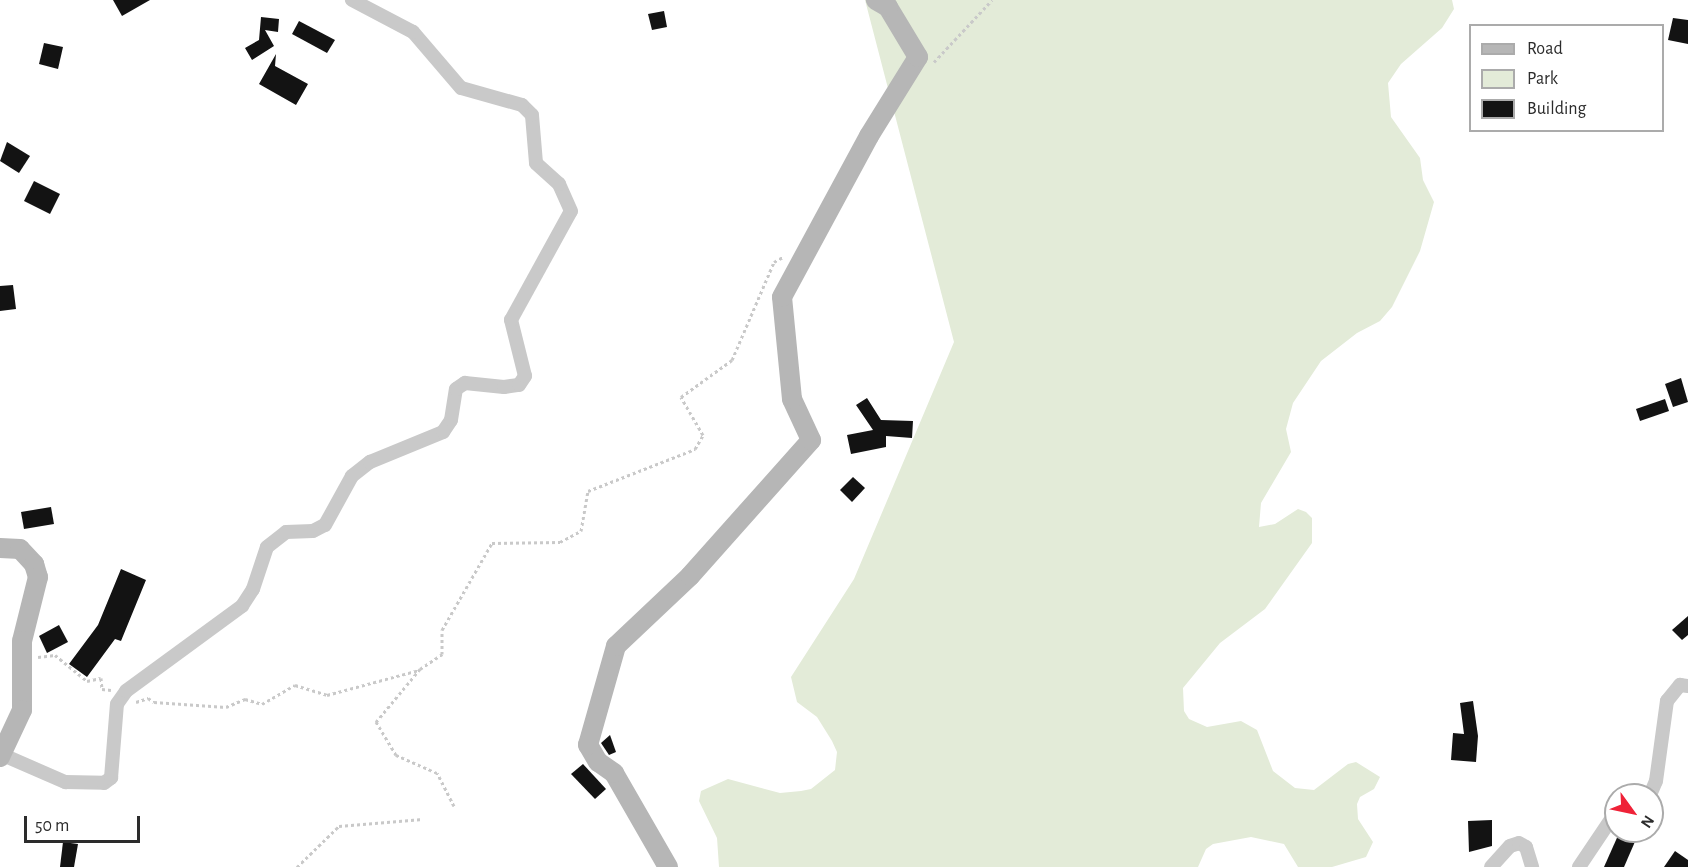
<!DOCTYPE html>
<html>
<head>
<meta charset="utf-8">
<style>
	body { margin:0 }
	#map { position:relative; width:1688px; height:867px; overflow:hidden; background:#fff; font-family:"Alegreya Sans",sans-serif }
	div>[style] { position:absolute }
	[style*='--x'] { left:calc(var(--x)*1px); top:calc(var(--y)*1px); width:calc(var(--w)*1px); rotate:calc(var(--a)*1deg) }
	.green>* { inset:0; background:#e3ebd8 }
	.building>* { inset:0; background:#131313 }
	.path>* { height:3px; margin-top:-1.5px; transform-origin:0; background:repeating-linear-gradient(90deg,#c9c9c9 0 3px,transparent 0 6px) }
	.street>* { height:14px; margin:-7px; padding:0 7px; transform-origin:7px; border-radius:7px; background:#c9c9c9 }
	.secondary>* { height:20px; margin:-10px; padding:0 10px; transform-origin:10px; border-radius:10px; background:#b6b6b6 }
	span { translate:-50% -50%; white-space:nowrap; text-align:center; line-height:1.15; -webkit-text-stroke:6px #fff; paint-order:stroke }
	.legend { position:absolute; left:1469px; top:24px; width:195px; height:108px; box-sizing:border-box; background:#fff; border:2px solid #ababab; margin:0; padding:8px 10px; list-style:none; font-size:18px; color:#2c2c2c }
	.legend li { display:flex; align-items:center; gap:12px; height:30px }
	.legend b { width:30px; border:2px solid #ababab }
	.north { position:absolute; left:1604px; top:783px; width:60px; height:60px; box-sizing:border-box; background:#fff; border:2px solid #ababab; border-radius:50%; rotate:123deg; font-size:16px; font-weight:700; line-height:24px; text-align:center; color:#2c2c2c }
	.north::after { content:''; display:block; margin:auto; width:21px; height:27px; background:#ef2238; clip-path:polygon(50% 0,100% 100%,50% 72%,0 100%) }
	.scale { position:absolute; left:24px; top:816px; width:116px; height:27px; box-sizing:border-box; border:3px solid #2c2c2c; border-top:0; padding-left:8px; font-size:18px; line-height:21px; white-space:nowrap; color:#2c2c2c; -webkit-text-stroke:4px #fff; paint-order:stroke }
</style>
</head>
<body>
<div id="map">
	<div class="green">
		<i style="clip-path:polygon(865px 0,1452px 0,1454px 9px,1442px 28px,1401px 64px,1388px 83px,1391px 117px,1420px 158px,1423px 180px,1434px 202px,1420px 251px,1392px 307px,1380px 321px,1357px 333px,1321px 361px,1293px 403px,1286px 429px,1291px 452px,1261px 503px,1259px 527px,1275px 524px,1298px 509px,1306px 512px,1312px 518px,1312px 543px,1265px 609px,1220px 643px,1183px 688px,1184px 711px,1189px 719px,1207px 727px,1241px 721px,1257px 730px,1273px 771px,1295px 788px,1314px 790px,1348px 764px,1356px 762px,1380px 777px,1374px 789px,1360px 797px,1357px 804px,1358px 819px,1373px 842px,1366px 857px,1332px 867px,1298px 867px,1284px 844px,1251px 837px,1213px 844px,1206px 849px,1198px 867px,719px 867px,717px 838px,699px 801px,701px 791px,728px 779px,780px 793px,801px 791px,811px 789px,835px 770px,837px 752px,832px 741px,817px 717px,797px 702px,791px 677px,854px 579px,954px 342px)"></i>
	</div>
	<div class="building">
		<i style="clip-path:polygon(113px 0,150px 0,122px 16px)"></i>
		<i style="clip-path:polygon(664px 11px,667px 27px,652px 30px,648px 14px)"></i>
		<i style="clip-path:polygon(261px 17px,279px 19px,278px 32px,265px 30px,274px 46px,252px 60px,245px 48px,259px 40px)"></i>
		<i style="clip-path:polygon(1673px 18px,1688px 20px,1688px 44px,1668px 40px)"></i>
		<i style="clip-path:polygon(299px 21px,335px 40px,327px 53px,292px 34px)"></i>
		<i style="clip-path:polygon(44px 43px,63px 47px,58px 69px,39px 64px)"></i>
		<i style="clip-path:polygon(276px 54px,275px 66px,308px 84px,296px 105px,259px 84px)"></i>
		<i style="clip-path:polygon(7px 142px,30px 156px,19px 173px,0 161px)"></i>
		<i style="clip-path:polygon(34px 181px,60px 194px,50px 214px,24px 201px)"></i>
		<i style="clip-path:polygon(13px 285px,16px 309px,0 311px,0 286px)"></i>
		<i style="clip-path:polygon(1681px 378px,1688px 402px,1673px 407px,1665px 384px)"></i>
		<i style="clip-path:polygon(867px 398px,881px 420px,913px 421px,912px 438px,886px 436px,886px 447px,851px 454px,847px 435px,873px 430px,856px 405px)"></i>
		<i style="clip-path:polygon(1665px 399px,1669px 411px,1640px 421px,1636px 409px)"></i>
		<i style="clip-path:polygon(853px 477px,865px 488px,852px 502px,840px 490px)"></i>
		<i style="clip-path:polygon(51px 507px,54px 524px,24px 529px,21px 512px)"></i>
		<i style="clip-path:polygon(121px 569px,146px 580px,121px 641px,115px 639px,87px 677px,69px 664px,98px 625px)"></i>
		<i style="clip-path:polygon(1688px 616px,1688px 635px,1682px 640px,1672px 630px)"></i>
		<i style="clip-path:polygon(59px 625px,68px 642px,47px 653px,39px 636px)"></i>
		<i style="clip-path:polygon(1473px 701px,1478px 736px,1476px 762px,1451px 760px,1453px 733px,1464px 734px,1460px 703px)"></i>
		<i style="clip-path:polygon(610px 735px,616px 752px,609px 755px,601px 743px)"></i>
		<i style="clip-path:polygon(583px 764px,606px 789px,595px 799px,571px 774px)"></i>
		<i style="clip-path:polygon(1492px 820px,1492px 846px,1469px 852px,1468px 821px)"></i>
		<i style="clip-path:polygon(1620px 831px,1637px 837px,1624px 867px,1604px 867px)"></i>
		<i style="clip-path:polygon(63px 842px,78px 844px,74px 867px,60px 867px)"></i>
		<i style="clip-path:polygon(1675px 851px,1688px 860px,1688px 867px,1664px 867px)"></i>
	</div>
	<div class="path">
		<i style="--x:934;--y:62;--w:85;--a:-46.9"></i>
		<i style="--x:38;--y:657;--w:17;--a:-7"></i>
		<i style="--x:55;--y:655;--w:41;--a:39.1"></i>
		<i style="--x:87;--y:681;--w:14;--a:-12"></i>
		<i style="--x:101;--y:678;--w:11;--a:85"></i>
		<i style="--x:102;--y:689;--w:9;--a:6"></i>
		<i style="--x:136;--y:702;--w:13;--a:-18"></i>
		<i style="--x:148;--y:698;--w:7;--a:34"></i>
		<i style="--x:154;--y:702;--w:72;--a:4"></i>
		<i style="--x:226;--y:707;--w:21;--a:-23"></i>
		<i style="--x:245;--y:699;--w:18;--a:16"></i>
		<i style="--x:262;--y:704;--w:38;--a:-30"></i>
		<i style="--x:295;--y:685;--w:34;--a:17"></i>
		<i style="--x:327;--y:695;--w:95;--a:-15.2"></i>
		<i style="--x:454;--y:806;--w:37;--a:-117"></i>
		<i style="--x:437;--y:773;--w:45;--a:-156.3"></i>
		<i style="--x:396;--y:755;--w:39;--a:-121"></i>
		<i style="--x:376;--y:722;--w:69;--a:-50.3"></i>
		<i style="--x:420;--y:669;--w:27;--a:-34"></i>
		<i style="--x:442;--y:654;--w:24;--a:-90"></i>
		<i style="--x:442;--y:630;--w:100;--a:-60.1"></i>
		<i style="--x:492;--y:543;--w:68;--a:-0.8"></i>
		<i style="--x:560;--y:542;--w:24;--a:-28"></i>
		<i style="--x:581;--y:531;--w:41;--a:-80.1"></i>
		<i style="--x:588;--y:491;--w:115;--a:-21.4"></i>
		<i style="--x:695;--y:449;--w:16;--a:-60"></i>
		<i style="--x:703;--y:435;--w:44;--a:-120.1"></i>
		<i style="--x:681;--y:397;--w:63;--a:-36"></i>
		<i style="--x:732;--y:360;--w:107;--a:-66.8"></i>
		<i style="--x:774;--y:262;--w:10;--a:-29"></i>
		<i style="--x:297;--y:867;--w:59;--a:-44.3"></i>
		<i style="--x:339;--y:826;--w:84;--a:-4.8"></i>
	</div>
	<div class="street">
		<i style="--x:3;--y:755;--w:68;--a:23.5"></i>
		<i style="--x:65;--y:782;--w:39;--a:1"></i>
		<i style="--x:104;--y:783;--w:9;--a:-36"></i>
		<i style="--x:111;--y:778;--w:74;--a:-85.4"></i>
		<i style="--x:117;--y:704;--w:16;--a:-55"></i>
		<i style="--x:126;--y:691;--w:144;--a:-36.2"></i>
		<i style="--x:242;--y:606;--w:20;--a:-57"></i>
		<i style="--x:253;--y:589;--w:44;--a:-71.6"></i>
		<i style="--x:267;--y:547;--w:24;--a:-38"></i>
		<i style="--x:286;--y:532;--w:27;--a:-2"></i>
		<i style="--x:313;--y:531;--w:13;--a:-27"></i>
		<i style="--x:325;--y:525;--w:56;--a:-61.1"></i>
		<i style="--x:352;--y:476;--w:23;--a:-38"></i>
		<i style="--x:370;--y:462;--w:79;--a:-22.3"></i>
		<i style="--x:443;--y:432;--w:14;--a:-56"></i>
		<i style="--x:451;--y:420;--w:31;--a:-81"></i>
		<i style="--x:456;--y:389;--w:11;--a:-34"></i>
		<i style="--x:465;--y:383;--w:39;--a:6"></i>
		<i style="--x:504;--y:387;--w:15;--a:-8"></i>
		<i style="--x:519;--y:385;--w:11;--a:-56"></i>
		<i style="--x:525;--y:376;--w:58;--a:-104"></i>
		<i style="--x:511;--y:320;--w:124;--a:-61.2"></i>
		<i style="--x:571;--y:211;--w:30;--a:-114"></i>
		<i style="--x:559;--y:184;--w:31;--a:-138"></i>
		<i style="--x:536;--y:163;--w:48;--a:-94.8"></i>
		<i style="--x:532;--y:115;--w:14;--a:-135"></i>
		<i style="--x:522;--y:105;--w:63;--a:-164.4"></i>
		<i style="--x:461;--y:88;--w:74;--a:-130.6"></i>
		<i style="--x:413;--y:32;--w:69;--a:-152.3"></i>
		<i style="--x:1650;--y:795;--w:15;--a:-67"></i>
		<i style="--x:1656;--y:781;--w:81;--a:-82.2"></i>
		<i style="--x:1667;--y:701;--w:21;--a:-51"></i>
		<i style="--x:1680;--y:685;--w:8;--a:7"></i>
		<i style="--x:1491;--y:867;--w:28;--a:-48"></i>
		<i style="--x:1510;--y:846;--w:9;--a:-18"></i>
		<i style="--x:1519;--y:843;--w:8;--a:30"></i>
		<i style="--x:1526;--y:847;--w:21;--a:73"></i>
		<i style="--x:1579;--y:867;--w:66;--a:-56.1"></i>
	</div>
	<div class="secondary">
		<i style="--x:0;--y:548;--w:20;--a:3"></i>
		<i style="--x:20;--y:549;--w:21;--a:47"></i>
		<i style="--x:34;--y:564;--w:14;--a:73"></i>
		<i style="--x:38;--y:577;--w:66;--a:104"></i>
		<i style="--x:22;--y:641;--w:69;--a:90"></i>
		<i style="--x:22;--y:710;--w:52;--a:115.1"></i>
		<i style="--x:668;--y:867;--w:108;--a:-119.9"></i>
		<i style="--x:614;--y:773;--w:19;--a:-145"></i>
		<i style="--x:598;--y:762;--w:20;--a:-120"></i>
		<i style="--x:588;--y:745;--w:103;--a:-74.2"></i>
		<i style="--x:616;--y:646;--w:102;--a:-43.4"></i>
		<i style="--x:690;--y:576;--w:182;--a:-48.3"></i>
		<i style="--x:811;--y:440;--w:45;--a:-114.9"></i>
		<i style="--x:792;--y:399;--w:102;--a:-95.6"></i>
		<i style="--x:782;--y:297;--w:183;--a:-61.6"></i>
		<i style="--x:869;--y:136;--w:93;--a:-58.2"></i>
		<i style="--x:918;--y:57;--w:58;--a:-121"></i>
		<i style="--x:888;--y:7;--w:14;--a:-150"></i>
	</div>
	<ul class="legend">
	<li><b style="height:8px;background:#b6b6b6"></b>Road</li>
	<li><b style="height:16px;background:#e3ebd8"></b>Park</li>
	<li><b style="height:16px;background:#131313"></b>Building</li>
	</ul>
	<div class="north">N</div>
	<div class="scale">50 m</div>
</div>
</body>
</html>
